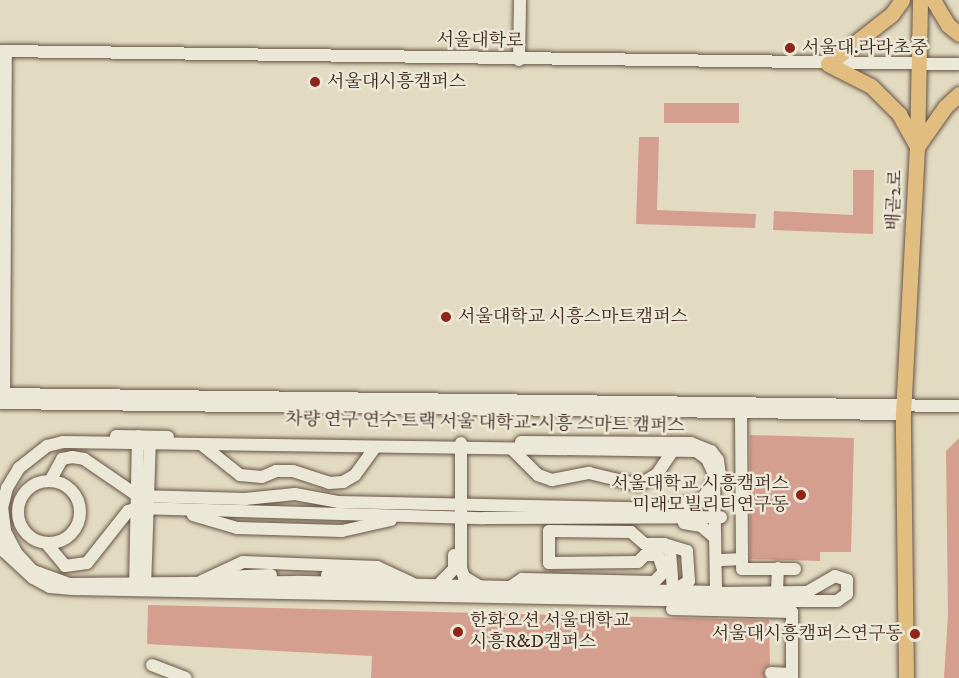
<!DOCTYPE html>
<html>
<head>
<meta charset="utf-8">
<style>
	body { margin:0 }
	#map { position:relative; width:959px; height:678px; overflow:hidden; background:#e2dbc1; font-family:"IM FELL DW Pica","Noto Serif KR",serif }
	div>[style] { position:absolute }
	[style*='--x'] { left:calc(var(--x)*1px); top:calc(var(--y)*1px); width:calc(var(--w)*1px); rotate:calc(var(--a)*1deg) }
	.building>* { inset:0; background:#d59f8f }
	.roads { filter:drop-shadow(0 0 2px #685446) drop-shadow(0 0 2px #685446) }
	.minor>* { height:12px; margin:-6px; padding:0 6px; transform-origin:6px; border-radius:6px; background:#ece8d7 }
	.minor>.ring { margin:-6px; padding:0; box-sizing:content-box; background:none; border:12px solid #ece8d7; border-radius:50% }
	.major>* { height:15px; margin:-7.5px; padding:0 7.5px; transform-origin:7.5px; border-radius:7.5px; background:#e1be80 }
	.dots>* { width:16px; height:16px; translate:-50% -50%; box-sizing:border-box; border:3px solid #ece8d7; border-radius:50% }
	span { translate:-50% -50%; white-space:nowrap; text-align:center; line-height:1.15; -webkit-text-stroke:5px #ece8d7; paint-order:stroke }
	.street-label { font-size:18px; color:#3f271d }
	.poi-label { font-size:18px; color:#3f271d }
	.left { translate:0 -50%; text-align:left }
	.right { translate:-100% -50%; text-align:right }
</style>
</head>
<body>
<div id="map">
	<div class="building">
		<i style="clip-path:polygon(664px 103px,739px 103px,739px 123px,664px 123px)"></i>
		<i style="clip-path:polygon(639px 137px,659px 137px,657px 210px,756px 214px,755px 228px,636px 224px)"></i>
		<i style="clip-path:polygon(853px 170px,874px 170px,873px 234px,773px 230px,774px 211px,853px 215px)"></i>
		<i style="clip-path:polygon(750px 435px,854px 438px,851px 552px,820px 552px,820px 561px,750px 559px)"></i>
		<i style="clip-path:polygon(959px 438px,959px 678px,944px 678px,948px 615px,946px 451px)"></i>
		<i style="clip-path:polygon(148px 605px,769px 620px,770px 665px,764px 669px,765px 678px,371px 678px,372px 656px,147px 644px)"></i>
	</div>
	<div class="roads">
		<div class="minor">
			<i style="--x:0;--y:51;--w:959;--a:0.78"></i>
			<i style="--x:519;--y:60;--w:60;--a:-89"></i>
			<i style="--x:0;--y:394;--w:959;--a:0.72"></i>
			<i style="--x:4;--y:401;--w:350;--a:-89.7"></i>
			<i style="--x:0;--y:403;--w:903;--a:0.7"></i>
			<i style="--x:741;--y:412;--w:157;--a:89.6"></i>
			<i style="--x:742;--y:569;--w:53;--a:0"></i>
			<i style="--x:116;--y:436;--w:52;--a:1.1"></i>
			<i style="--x:521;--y:442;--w:170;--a:0.3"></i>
			<i style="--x:691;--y:443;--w:22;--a:22"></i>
			<i style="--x:711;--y:451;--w:11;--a:52"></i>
			<i style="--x:718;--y:460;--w:17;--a:83"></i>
			<i style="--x:461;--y:443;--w:125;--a:90"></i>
			<i style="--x:461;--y:568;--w:9;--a:72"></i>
			<i style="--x:464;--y:577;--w:17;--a:31"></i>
			<i style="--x:201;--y:444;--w:50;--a:38.5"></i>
			<i style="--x:240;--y:475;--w:22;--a:5"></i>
			<i style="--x:262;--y:477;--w:15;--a:-23"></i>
			<i style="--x:276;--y:471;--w:17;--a:0"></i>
			<i style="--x:293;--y:471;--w:38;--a:18"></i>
			<i style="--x:329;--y:483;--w:14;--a:-4"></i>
			<i style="--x:343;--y:482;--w:14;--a:-30"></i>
			<i style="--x:355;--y:475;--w:34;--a:-54"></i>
			<i style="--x:512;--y:449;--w:37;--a:45"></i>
			<i style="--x:538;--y:475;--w:15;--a:20"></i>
			<i style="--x:552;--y:480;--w:38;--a:-11"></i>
			<i style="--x:589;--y:473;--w:51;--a:13.5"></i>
			<i style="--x:639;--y:485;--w:21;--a:-31"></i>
			<i style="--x:657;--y:474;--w:25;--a:-56"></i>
			<i style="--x:50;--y:481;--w:25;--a:-61"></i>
			<i style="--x:62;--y:459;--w:10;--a:-11"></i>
			<i style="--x:72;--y:457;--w:12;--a:9"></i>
			<i style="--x:84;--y:459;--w:65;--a:34.4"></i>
			<i style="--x:138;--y:496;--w:107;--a:1.6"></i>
			<i style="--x:245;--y:499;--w:50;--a:-5.7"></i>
			<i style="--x:295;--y:494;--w:45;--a:10.3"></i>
			<i style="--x:339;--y:502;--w:345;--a:1.2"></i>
			<i class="ring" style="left:18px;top:481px;width:50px;height:50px"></i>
			<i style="--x:674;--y:505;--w:26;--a:-7"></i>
			<i style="--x:700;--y:502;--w:22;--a:-56"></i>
			<i style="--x:193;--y:515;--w:46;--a:16.5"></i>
			<i style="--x:237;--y:528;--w:105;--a:1.6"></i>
			<i style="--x:342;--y:531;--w:50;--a:-12.7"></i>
			<i style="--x:684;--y:523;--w:17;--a:10"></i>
			<i style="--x:701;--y:526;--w:17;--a:40"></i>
			<i style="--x:0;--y:537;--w:16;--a:72"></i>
			<i style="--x:5;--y:552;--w:38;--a:43"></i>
			<i style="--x:33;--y:578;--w:19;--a:28"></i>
			<i style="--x:50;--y:587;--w:23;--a:5"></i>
			<i style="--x:73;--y:589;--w:642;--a:1.07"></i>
			<i style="--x:715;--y:601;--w:122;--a:0"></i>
			<i style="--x:837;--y:601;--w:12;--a:-35"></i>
			<i style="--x:847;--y:594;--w:14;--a:-90"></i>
			<i style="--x:847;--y:580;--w:13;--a:-162"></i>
			<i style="--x:835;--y:576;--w:32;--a:150"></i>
			<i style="--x:807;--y:592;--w:85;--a:179.3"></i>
			<i style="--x:722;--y:593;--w:6;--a:-171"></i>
			<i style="--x:716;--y:592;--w:43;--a:-178.7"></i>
			<i style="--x:673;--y:591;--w:377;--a:-178.6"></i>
			<i style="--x:296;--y:582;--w:227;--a:179.5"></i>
			<i style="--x:69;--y:584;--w:38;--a:-160"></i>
			<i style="--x:33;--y:571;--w:23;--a:-133"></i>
			<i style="--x:17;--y:554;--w:26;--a:-118"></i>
			<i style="--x:5;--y:531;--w:23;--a:-97"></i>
			<i style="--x:2;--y:508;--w:21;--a:-76"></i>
			<i style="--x:7;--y:488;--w:23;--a:-59"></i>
			<i style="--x:19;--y:468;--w:36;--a:-38"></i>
			<i style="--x:47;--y:446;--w:16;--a:-14"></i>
			<i style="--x:63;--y:442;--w:633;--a:0.81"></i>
			<i style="--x:696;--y:451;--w:14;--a:36"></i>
			<i style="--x:707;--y:459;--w:17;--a:65"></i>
			<i style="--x:714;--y:474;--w:118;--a:89"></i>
			<i style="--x:716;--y:592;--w:9;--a:96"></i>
			<i style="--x:46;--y:543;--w:30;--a:50"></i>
			<i style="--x:65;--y:566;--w:22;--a:-8"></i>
			<i style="--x:87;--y:563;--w:66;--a:-51.7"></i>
			<i style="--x:128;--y:511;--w:10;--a:-17"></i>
			<i style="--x:138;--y:508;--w:346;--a:1.7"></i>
			<i style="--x:484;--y:518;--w:237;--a:-0.2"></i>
			<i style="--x:722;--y:560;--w:20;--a:-3"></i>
			<i style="--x:327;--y:575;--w:63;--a:3.6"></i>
			<i style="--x:223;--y:577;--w:48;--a:-2.4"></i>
			<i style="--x:202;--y:581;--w:45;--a:-24.9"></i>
			<i style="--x:243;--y:562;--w:134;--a:2.1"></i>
			<i style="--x:377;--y:567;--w:38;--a:25"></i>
			<i style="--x:437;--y:586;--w:24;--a:-45"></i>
			<i style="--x:454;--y:569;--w:14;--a:-90"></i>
			<i style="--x:145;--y:588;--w:150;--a:-88.1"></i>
			<i style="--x:509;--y:588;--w:16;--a:-35"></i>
			<i style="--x:522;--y:579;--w:132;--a:1.3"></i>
			<i style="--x:654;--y:582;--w:14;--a:-45"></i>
			<i style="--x:664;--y:572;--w:18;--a:-109"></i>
			<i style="--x:658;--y:555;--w:13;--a:180"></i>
			<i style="--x:645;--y:555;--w:10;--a:135"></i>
			<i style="--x:638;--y:562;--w:89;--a:179.4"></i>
			<i style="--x:549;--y:563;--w:32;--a:-90"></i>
			<i style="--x:549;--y:531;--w:82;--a:0.7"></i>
			<i style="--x:631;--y:532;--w:18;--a:41"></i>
			<i style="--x:645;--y:544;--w:19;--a:0"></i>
			<i style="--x:664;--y:544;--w:9;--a:49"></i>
			<i style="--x:670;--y:551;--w:40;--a:85.7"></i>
			<i style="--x:673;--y:591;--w:19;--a:-32"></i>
			<i style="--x:689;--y:581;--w:30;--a:-94"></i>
			<i style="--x:687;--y:551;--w:24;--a:-163"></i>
			<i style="--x:135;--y:590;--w:154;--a:-88.9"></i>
			<i style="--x:777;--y:593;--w:25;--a:-88"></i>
			<i style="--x:672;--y:609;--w:120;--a:1.4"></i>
			<i style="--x:792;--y:612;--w:66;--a:90"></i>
			<i style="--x:152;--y:665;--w:36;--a:21"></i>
			<i style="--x:771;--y:673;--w:21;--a:3"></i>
		</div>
		<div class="major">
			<i style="--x:902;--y:0;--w:17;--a:126"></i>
			<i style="--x:892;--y:14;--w:81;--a:142"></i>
			<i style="--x:828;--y:64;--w:48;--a:27.1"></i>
			<i style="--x:871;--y:86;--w:40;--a:45"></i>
			<i style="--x:899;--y:114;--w:38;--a:61"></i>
			<i style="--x:917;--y:147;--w:49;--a:-55"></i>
			<i style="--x:945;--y:107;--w:19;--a:-43"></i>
			<i style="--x:933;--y:0;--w:29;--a:59"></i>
			<i style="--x:948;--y:25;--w:14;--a:39"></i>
			<i style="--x:906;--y:678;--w:264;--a:-90.7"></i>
			<i style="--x:903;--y:414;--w:267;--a:-87"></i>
			<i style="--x:917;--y:147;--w:147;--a:-88.8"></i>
		</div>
	</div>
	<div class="dots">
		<i style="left:790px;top:48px;background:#8f2418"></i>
		<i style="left:315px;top:82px;background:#8f2418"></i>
		<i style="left:446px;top:317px;background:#8f2418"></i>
		<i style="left:801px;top:495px;background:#8f2418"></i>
		<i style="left:458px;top:632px;background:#8f2418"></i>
		<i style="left:915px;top:634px;background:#8f2418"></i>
	</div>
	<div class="street-label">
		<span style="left:480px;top:41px;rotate:1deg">서울대학로</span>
		<span style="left:895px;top:200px;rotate:-87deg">배곧2로</span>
		<span style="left:485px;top:423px;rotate:1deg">차량 연구 연수 트랙 서울 대학교-시흥 스마트 캠퍼스</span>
	</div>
	<div class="poi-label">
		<span class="left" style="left:802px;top:48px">서울대.라라초중</span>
		<span class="left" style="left:327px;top:82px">서울대시흥캠퍼스</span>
		<span class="left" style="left:458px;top:317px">서울대학교 시흥스마트캠퍼스</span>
		<span class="right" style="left:789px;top:495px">서울대학교 시흥캠퍼스<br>미래모빌리티연구동</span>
		<span class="left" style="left:470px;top:632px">한화오션 서울대학교<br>시흥R&amp;D캠퍼스</span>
		<span class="right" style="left:903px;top:634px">서울대시흥캠퍼스연구동</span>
	</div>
</div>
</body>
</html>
